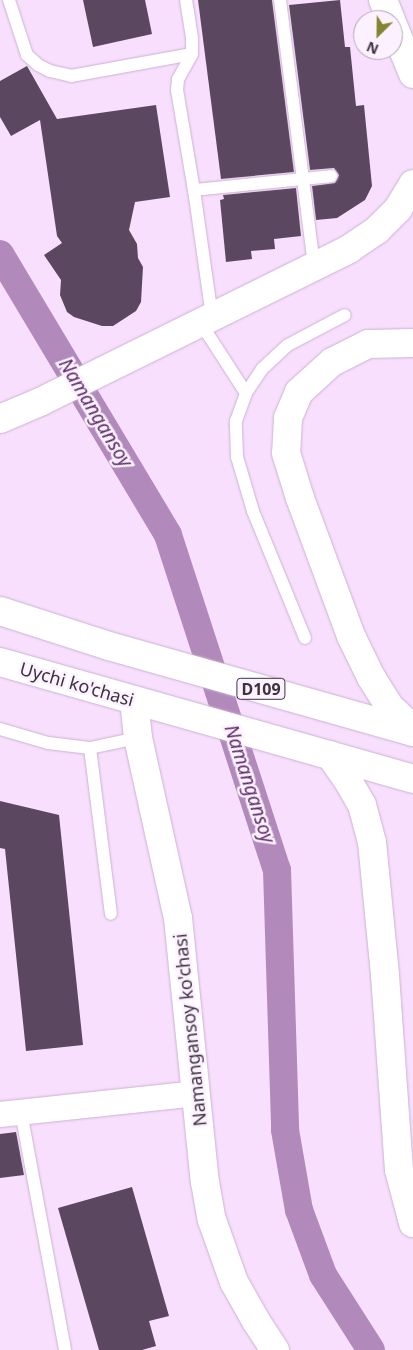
<!DOCTYPE html>
<html>
<head>
<meta charset="utf-8">
<style>
	body { margin:0 }
	#map { position:relative; width:413px; height:1350px; overflow:hidden; background:#f8dffe; font-family:"Noto Sans",sans-serif }
	div>[style] { position:absolute }
	[style*='--x'] { left:calc(var(--x)*1px); top:calc(var(--y)*1px); width:calc(var(--w)*1px); rotate:calc(var(--a)*1deg) }
	.canal>* { height:28px; margin:-14px; padding:0 14px; transform-origin:14px; border-radius:14px; background:#b18abb }
	.building>* { inset:0; background:#5c4761 }
	.roads { filter:drop-shadow(0 0 1px #cab2d0) drop-shadow(0 0 1px #cab2d0) }
	.service>* { height:12px; margin:-6px; padding:0 6px; transform-origin:6px; border-radius:6px; background:#fff }
	.minor>* { height:25px; margin:-12.5px; padding:0 12.5px; transform-origin:12.5px; border-radius:12.5px; background:#fff }
	.tertiary>* { height:28px; margin:-14px; padding:0 14px; transform-origin:14px; border-radius:14px; background:#fff }
	.primary>* { height:28px; margin:-14px; padding:0 14px; transform-origin:14px; border-radius:14px; background:#fff }
	span { translate:-50% -50%; white-space:nowrap; text-align:center; line-height:1.15; -webkit-text-stroke:5px #fcf2ff; paint-order:stroke }
	.shield-label span { padding:1px 4px; background:#fcf2ff; border:1px solid; border-radius:4px; -webkit-text-stroke-width:0 }
	.shield-label { font-size:16px; color:#3d333f; font-weight:700 }
	.street-label { font-size:18px; color:#3d333f }
	.water-label { font-size:19px; color:#5c2a68; font-style:italic }
	.north { position:absolute; left:353px; top:10px; width:50px; height:50px; box-sizing:border-box; background:#fcf2ff; border:1px solid #b0a6b2; border-radius:50%; rotate:203deg; font-size:14px; font-weight:700; line-height:20px; text-align:center; color:#3d333f }
	.north::after { content:''; display:block; margin:auto; width:18px; height:22px; background:#85852f; clip-path:polygon(50% 0,100% 100%,50% 72%,0 100%) }
</style>
</head>
<body>
<div id="map">
	<div class="canal">
		<i style="--x:0;--y:254;--w:327;--a:59.1"></i>
		<i style="--x:168;--y:535;--w:352;--a:72"></i>
		<i style="--x:277;--y:870;--w:260;--a:88.2"></i>
		<i style="--x:285;--y:1130;--w:81;--a:80.1"></i>
		<i style="--x:299;--y:1210;--w:69;--a:69.7"></i>
		<i style="--x:323;--y:1275;--w:89;--a:57.4"></i>
	</div>
	<div class="building">
		<i style="clip-path:polygon(83px 0,145px 0,152px 34px,93px 47px)"></i>
		<i style="clip-path:polygon(198px 0,272px 0,294px 172px,221px 179px)"></i>
		<i style="clip-path:polygon(340px 0,345px 47px,350px 47px,356px 106px,364px 105px,372px 186px,365px 200px,337px 218px,316px 220px,312px 186px,335px 183px,339px 175px,334px 168px,310px 170px,289px 5px)"></i>
		<i style="clip-path:polygon(27px 66px,57px 119px,156px 105px,170px 197px,135px 202px,129px 230px,137px 244px,138px 258px,143px 267px,141px 302px,136px 311px,113px 326px,102px 326px,74px 317px,67px 312px,60px 295px,61px 280px,44px 255px,62px 243px,57px 236px,40px 120px,11px 136px,0 117px,0 81px)"></i>
		<i style="clip-path:polygon(296px 188px,301px 236px,274px 239px,275px 249px,251px 251px,252px 259px,226px 262px,220px 200px,224px 199px,223px 195px)"></i>
		<i style="clip-path:polygon(0 801px,59px 815px,83px 1045px,26px 1051px,5px 849px,0 848px)"></i>
		<i style="clip-path:polygon(16px 1132px,24px 1175px,0 1178px,0 1134px)"></i>
		<i style="clip-path:polygon(132px 1187px,169px 1316px,149px 1321px,156px 1346px,142px 1350px,99px 1350px,58px 1208px)"></i>
	</div>
	<div class="roads">
		<div class="service">
			<i style="--x:9;--y:0;--w:58;--a:71.9"></i>
			<i style="--x:27;--y:55;--w:15;--a:42"></i>
			<i style="--x:38;--y:65;--w:13;--a:27"></i>
			<i style="--x:50;--y:71;--w:22;--a:13"></i>
			<i style="--x:71;--y:76;--w:123;--a:-10.3"></i>
			<i style="--x:186;--y:0;--w:39;--a:81"></i>
			<i style="--x:192;--y:39;--w:15;--a:90"></i>
			<i style="--x:192;--y:54;--w:29;--a:119"></i>
			<i style="--x:178;--y:79;--w:11;--a:95"></i>
			<i style="--x:177;--y:90;--w:101;--a:80.4"></i>
			<i style="--x:194;--y:190;--w:128;--a:81.9"></i>
			<i style="--x:280;--y:0;--w:269;--a:82.7"></i>
			<i style="--x:194;--y:190;--w:138;--a:-5.8"></i>
			<i style="--x:200;--y:322;--w:85;--a:57.1"></i>
			<i style="--x:305;--y:638;--w:137;--a:-112.3"></i>
			<i style="--x:253;--y:511;--w:56;--a:-106.5"></i>
			<i style="--x:237;--y:457;--w:36;--a:-92"></i>
			<i style="--x:236;--y:421;--w:30;--a:-70"></i>
			<i style="--x:246;--y:393;--w:29;--a:-56"></i>
			<i style="--x:262;--y:369;--w:35;--a:-43"></i>
			<i style="--x:288;--y:345;--w:64;--a:-27.8"></i>
			<i style="--x:0;--y:729;--w:50;--a:16.3"></i>
			<i style="--x:48;--y:743;--w:42;--a:6.8"></i>
			<i style="--x:90;--y:748;--w:49;--a:-11.8"></i>
			<i style="--x:90;--y:748;--w:167;--a:82.8"></i>
			<i style="--x:21;--y:1112;--w:242;--a:79.5"></i>
		</div>
		<div class="minor">
			<i style="--x:0;--y:1114;--w:197;--a:-6.1"></i>
		</div>
		<div class="tertiary">
			<i style="--x:134;--y:700;--w:38;--a:84"></i>
			<i style="--x:138;--y:738;--w:184;--a:77.5"></i>
			<i style="--x:178;--y:918;--w:265;--a:84.2"></i>
			<i style="--x:205;--y:1182;--w:39;--a:80"></i>
			<i style="--x:212;--y:1220;--w:66;--a:70.5"></i>
			<i style="--x:234;--y:1282;--w:45;--a:60.6"></i>
			<i style="--x:256;--y:1321;--w:35;--a:57"></i>
		</div>
		<div class="primary">
			<i style="--x:383;--y:0;--w:22;--a:68"></i>
			<i style="--x:393;--y:25;--w:53;--a:67.8"></i>
			<i style="--x:413;--y:343;--w:45;--a:178.7"></i>
			<i style="--x:368;--y:344;--w:40;--a:153.4"></i>
			<i style="--x:332;--y:362;--w:45;--a:137.7"></i>
			<i style="--x:299;--y:392;--w:28;--a:113"></i>
			<i style="--x:288;--y:418;--w:35;--a:93"></i>
			<i style="--x:286;--y:453;--w:47;--a:72.7"></i>
			<i style="--x:300;--y:498;--w:147;--a:69.7"></i>
			<i style="--x:351;--y:636;--w:46;--a:64"></i>
			<i style="--x:371;--y:677;--w:34;--a:58"></i>
			<i style="--x:389;--y:706;--w:33;--a:44"></i>
			<i style="--x:0;--y:419;--w:43;--a:-23"></i>
			<i style="--x:40;--y:402;--w:345;--a:-26.3"></i>
			<i style="--x:349;--y:249;--w:34;--a:-34"></i>
			<i style="--x:377;--y:230;--w:30;--a:-45"></i>
			<i style="--x:398;--y:209;--w:29;--a:-59"></i>
			<i style="--x:0;--y:611;--w:114;--a:17.8"></i>
			<i style="--x:109;--y:646;--w:316;--a:15.8"></i>
			<i style="--x:0;--y:662;--w:429;--a:15.8"></i>
			<i style="--x:330;--y:755;--w:29;--a:55"></i>
			<i style="--x:347;--y:779;--w:30;--a:60"></i>
			<i style="--x:362;--y:805;--w:38;--a:75"></i>
			<i style="--x:372;--y:842;--w:134;--a:84.4"></i>
			<i style="--x:385;--y:975;--w:196;--a:85.9"></i>
			<i style="--x:399;--y:1170;--w:55;--a:75.2"></i>
		</div>
	</div>
	<div class="shield-label">
		<span style="left:261px;top:689px">D109</span>
	</div>
	<div class="street-label">
		<span style="left:77px;top:684px;rotate:16deg">Uychi ko'chasi</span>
		<span style="left:190px;top:1030px;rotate:-96deg">Namangansoy ko'chasi</span>
	</div>
	<div class="water-label">
		<span style="left:95px;top:413px;rotate:59deg">Namangansoy</span>
		<span style="left:249px;top:784px;rotate:72deg">Namangansoy</span>
	</div>
	<div class="north">N</div>
</div>
</body>
</html>
